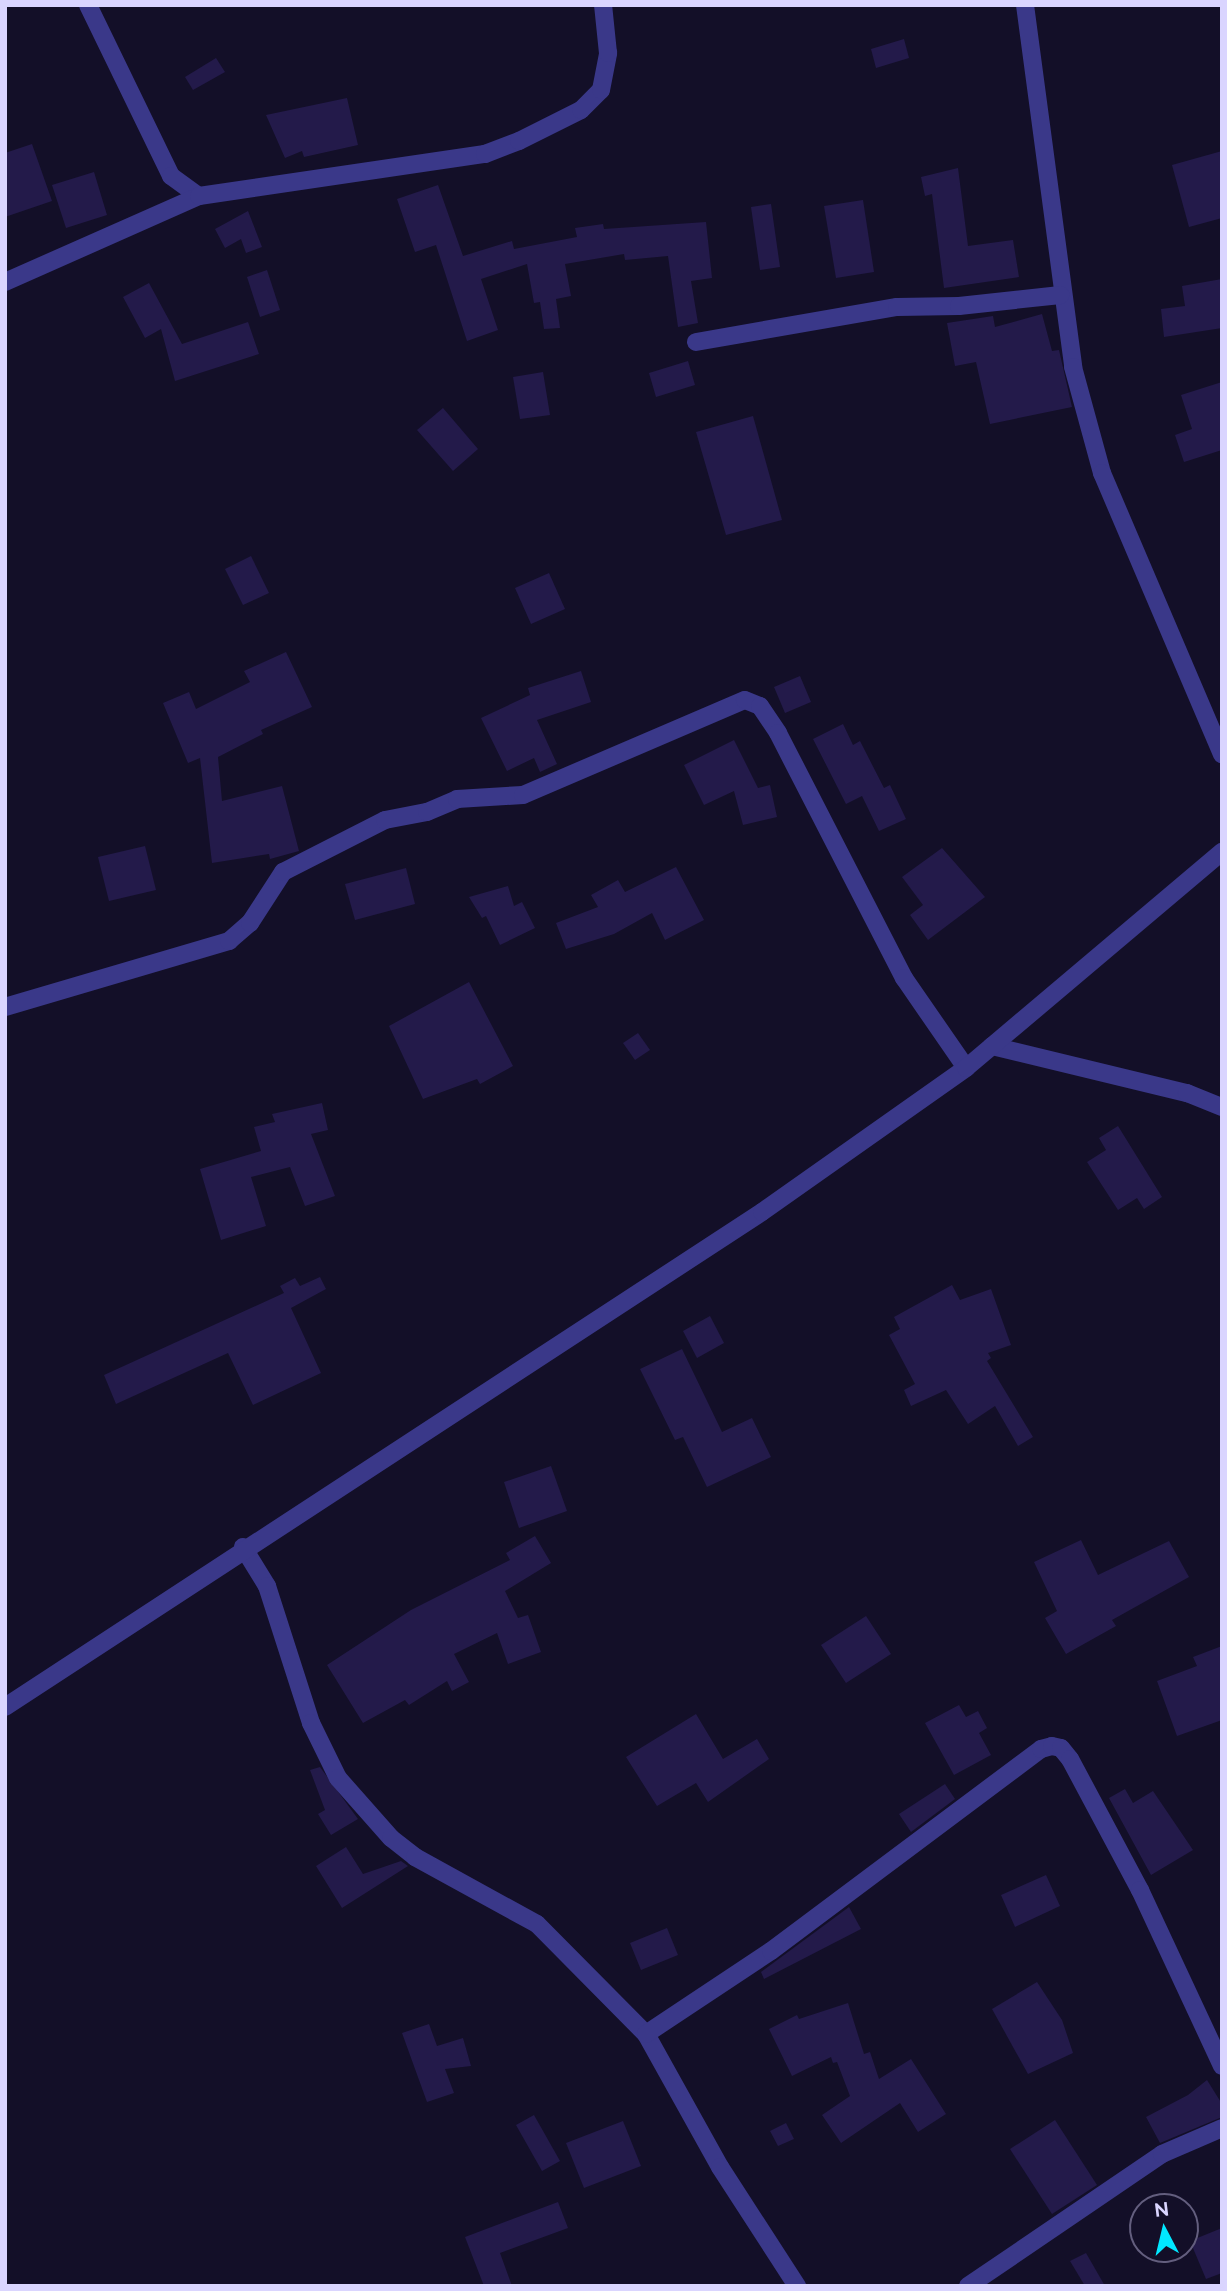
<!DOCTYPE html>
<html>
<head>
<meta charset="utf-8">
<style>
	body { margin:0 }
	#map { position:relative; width:1227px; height:2291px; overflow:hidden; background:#130f28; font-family:Raleway,sans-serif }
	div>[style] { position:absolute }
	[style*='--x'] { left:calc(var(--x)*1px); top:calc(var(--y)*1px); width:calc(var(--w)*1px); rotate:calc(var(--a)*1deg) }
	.building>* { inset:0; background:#231a4a }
	.minor>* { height:18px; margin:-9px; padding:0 9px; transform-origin:9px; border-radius:9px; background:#3a3889 }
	span { translate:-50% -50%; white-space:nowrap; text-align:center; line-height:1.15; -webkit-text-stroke:5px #130f28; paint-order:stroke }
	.frame { position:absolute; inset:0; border:7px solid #dad5ff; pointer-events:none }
	.north { position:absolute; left:1129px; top:2193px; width:70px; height:70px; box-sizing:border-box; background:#130f28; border:2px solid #635e7e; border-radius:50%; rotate:353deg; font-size:19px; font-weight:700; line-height:28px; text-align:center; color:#dad5ff }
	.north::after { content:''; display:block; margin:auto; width:24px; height:32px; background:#01e7ff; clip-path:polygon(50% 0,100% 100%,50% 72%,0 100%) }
</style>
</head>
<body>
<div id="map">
	<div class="building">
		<i style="clip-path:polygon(904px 39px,909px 58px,876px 68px,871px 49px)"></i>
		<i style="clip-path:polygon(216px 58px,225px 72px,193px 90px,185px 77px)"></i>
		<i style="clip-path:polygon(347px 98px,358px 145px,304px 157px,302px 151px,285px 158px,266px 115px)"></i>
		<i style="clip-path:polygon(32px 144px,52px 201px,5px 217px,5px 153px)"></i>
		<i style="clip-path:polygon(1222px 151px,1222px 218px,1189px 227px,1172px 165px)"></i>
		<i style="clip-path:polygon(958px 168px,968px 246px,1013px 240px,1019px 277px,944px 288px,932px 194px,925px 196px,921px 177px)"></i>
		<i style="clip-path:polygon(94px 172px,107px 215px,66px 228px,52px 185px)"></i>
		<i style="clip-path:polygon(438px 185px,463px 256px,512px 241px,514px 249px,577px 237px,575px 228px,603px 224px,604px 229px,706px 222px,712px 278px,691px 281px,698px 323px,678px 327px,668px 256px,625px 260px,624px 254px,565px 264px,571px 296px,556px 299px,560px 328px,544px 329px,540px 302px,534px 303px,527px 264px,481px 279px,498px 330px,467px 341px,436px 245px,415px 252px,397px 199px)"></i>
		<i style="clip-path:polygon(863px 200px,874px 272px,836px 278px,824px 206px)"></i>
		<i style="clip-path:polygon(771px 204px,780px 267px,760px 270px,751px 207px)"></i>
		<i style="clip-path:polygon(248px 211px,262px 247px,246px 253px,241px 239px,225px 248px,215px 229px)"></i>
		<i style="clip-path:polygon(267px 270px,280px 310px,260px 317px,247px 277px)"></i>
		<i style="clip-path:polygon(1222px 279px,1222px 328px,1164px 337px,1161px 309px,1185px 306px,1182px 286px)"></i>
		<i style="clip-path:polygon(149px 283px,182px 344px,248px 322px,259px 354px,175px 381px,161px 329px,145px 338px,123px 297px)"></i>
		<i style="clip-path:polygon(1042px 314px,1052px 351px,1059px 350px,1072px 407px,990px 424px,976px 362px,955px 366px,947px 323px,993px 316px,995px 327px)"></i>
		<i style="clip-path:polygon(688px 361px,695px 385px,656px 397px,649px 373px)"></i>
		<i style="clip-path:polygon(543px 372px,550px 415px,520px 419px,513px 377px)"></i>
		<i style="clip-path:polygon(1222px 382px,1222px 450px,1184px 462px,1175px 435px,1192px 429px,1181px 395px)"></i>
		<i style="clip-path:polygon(443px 408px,478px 449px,453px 471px,417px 430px)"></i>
		<i style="clip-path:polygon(753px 416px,782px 520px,726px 535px,696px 432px)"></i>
		<i style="clip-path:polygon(251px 556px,269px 593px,243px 605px,225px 569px)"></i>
		<i style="clip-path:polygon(549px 573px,565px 609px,531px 624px,515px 588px)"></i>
		<i style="clip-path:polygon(286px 652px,312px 707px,261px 730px,263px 734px,218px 757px,222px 801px,282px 786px,299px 851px,270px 859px,269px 854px,212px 863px,200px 758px,188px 763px,163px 703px,189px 692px,196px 709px,250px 682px,244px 671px)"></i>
		<i style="clip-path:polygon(581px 671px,591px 702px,537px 720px,557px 764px,540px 772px,534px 758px,507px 771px,481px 718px,530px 695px,528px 688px)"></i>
		<i style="clip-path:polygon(800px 676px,811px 702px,785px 713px,774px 687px)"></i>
		<i style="clip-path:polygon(843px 724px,853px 745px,860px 741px,884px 788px,890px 785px,906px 819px,879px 831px,862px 796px,846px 804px,813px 739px)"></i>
		<i style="clip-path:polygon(734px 740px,758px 788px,770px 785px,777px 817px,743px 825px,734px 791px,704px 805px,684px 765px)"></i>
		<i style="clip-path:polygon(145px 846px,156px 890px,109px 901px,98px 857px)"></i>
		<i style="clip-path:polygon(942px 848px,985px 897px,928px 940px,910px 915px,923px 905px,902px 877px)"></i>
		<i style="clip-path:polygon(676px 867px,704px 920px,665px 940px,652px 913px,614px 934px,566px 949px,556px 923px,598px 907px,591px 895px,618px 880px,625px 892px)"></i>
		<i style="clip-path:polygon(406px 868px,415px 904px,355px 920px,345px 884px)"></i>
		<i style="clip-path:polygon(508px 886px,514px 906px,522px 902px,535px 928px,500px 945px,486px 916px,482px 918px,469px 897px)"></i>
		<i style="clip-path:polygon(469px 982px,513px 1066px,480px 1084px,477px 1079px,423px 1099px,389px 1026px)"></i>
		<i style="clip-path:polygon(638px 1033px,650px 1050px,635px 1060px,623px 1043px)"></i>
		<i style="clip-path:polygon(322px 1103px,328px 1130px,311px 1134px,335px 1196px,305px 1206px,290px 1167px,251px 1177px,266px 1226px,221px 1240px,200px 1169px,261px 1151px,254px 1127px,275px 1122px,272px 1114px)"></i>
		<i style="clip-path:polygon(1118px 1126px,1162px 1197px,1144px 1209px,1137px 1198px,1118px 1210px,1087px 1162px,1106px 1150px,1099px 1138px)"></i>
		<i style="clip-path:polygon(320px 1277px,326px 1289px,291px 1308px,321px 1373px,253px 1405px,228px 1353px,116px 1404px,104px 1375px,284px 1293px,280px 1286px,295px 1278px,300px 1286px)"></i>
		<i style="clip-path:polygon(952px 1285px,960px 1300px,991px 1289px,1011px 1345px,988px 1353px,991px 1358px,987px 1361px,1033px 1437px,1018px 1446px,995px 1406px,968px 1424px,946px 1390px,911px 1406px,904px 1390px,915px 1384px,889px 1335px,900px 1329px,894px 1317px)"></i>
		<i style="clip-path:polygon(710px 1316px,724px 1343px,697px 1358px,683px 1331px)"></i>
		<i style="clip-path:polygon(682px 1349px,722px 1432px,752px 1418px,771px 1457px,707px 1487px,683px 1437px,675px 1440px,640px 1369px)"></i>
		<i style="clip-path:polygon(551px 1466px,567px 1511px,519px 1528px,504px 1482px)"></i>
		<i style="clip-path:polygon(535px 1536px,551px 1563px,505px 1591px,518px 1618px,528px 1615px,541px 1652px,508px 1664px,497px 1633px,454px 1654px,469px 1682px,452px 1691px,447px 1681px,409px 1705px,405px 1700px,363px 1723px,327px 1665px,411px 1610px,510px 1560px,506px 1553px)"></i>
		<i style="clip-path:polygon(1081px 1540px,1098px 1575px,1169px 1541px,1189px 1577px,1112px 1620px,1116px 1626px,1066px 1654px,1045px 1618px,1057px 1611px,1034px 1562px)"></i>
		<i style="clip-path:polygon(866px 1616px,891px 1654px,846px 1683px,821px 1645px)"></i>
		<i style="clip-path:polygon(1222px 1646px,1222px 1720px,1177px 1736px,1157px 1681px,1197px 1666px,1193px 1657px)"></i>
		<i style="clip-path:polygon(959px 1705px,966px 1717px,978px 1711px,987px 1728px,979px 1733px,991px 1755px,954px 1775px,925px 1723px)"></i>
		<i style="clip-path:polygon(696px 1714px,723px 1759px,757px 1739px,769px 1759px,708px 1802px,696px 1783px,657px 1806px,626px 1757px)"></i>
		<i style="clip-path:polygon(320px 1767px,358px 1819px,331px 1835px,318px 1814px,325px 1810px,310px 1770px)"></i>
		<i style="clip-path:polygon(945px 1784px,955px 1799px,911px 1832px,899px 1814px)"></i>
		<i style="clip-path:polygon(1125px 1789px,1133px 1803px,1153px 1791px,1193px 1850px,1151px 1875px,1109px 1798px)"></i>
		<i style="clip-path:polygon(346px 1847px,363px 1874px,401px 1861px,408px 1866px,342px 1908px,316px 1866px)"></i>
		<i style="clip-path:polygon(1046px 1875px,1060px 1906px,1015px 1927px,1001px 1895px)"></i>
		<i style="clip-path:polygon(849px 1907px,861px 1929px,764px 1979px,761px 1972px)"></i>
		<i style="clip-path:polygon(667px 1928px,678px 1955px,641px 1970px,630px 1943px)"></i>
		<i style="clip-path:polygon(1037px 1982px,1062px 2020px,1073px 2053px,1028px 2074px,992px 2009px)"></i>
		<i style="clip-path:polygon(848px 2003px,864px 2054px,870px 2052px,879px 2079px,911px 2059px,946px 2114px,918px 2132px,900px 2103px,841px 2143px,822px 2115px,850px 2096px,837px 2062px,833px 2063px,831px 2057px,792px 2076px,769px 2029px,797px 2015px,799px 2019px)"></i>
		<i style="clip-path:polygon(429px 2024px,437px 2046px,463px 2038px,471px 2066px,445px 2069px,454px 2093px,427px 2102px,402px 2033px)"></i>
		<i style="clip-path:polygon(1207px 2080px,1222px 2104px,1222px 2117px,1160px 2143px,1146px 2117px,1188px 2095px)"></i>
		<i style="clip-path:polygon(534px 2115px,560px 2161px,542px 2171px,516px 2125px)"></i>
		<i style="clip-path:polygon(1055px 2120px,1097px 2185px,1052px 2214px,1010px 2149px)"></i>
		<i style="clip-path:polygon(623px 2121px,641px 2166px,584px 2188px,566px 2143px)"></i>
		<i style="clip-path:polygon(786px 2123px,794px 2139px,778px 2146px,770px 2131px)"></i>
		<i style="clip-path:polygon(558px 2202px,568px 2228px,500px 2253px,512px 2286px,484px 2286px,465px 2237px)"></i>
		<i style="clip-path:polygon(1222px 2228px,1222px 2273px,1206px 2279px,1190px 2241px)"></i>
		<i style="clip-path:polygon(1086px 2253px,1105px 2286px,1085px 2286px,1070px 2261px)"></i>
	</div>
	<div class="minor">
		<i style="--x:88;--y:5;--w:190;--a:64.1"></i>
		<i style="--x:171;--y:176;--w:34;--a:36"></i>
		<i style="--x:1025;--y:5;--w:365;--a:82.4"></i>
		<i style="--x:1073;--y:367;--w:110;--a:74.7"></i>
		<i style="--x:1102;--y:473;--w:306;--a:66.9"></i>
		<i style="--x:5;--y:282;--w:212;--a:-23.9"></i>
		<i style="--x:199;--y:196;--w:289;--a:-8.4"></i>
		<i style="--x:485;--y:154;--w:36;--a:-21"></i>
		<i style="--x:519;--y:141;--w:69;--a:-26.6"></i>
		<i style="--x:581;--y:110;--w:28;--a:-45"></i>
		<i style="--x:601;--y:90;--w:38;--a:-79"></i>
		<i style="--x:608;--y:53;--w:48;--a:-95.9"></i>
		<i style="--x:696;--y:342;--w:204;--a:-9.9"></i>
		<i style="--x:897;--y:307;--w:62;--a:-0.9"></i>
		<i style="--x:959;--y:306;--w:102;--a:-6.2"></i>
		<i style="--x:5;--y:1007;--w:234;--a:-16.4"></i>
		<i style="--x:229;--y:941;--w:28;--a:-41"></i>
		<i style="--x:250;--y:923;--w:61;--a:-57.1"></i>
		<i style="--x:283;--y:872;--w:114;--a:-27"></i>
		<i style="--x:385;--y:820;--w:43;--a:-10.8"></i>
		<i style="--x:427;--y:812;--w:33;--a:-23"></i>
		<i style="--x:457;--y:799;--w:66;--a:-3.5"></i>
		<i style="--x:523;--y:795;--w:241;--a:-23.2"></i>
		<i style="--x:745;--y:700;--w:16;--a:22"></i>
		<i style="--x:760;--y:706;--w:32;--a:56"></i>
		<i style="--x:778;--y:733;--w:276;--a:62.8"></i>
		<i style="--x:904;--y:978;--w:109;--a:55.4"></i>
		<i style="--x:992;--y:1046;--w:201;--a:13.6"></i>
		<i style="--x:1187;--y:1093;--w:38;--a:22"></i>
		<i style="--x:243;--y:1547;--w:46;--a:58.4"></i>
		<i style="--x:267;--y:1586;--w:144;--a:72.2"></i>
		<i style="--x:311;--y:1723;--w:61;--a:63.9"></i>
		<i style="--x:338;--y:1778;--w:80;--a:48.5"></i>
		<i style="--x:391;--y:1838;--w:31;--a:38"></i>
		<i style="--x:415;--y:1857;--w:139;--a:28.8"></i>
		<i style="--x:537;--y:1924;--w:155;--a:45.3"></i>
		<i style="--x:646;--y:2034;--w:152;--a:60.9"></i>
		<i style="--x:720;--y:2167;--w:142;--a:57.1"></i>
		<i style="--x:5;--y:1707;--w:904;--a:-33.18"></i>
		<i style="--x:762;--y:1212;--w:250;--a:-35.2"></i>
		<i style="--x:966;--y:1068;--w:335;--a:-40.2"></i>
		<i style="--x:646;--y:2034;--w:150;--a:-33.6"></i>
		<i style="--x:771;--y:1951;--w:337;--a:-36.8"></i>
		<i style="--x:1041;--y:1749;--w:11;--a:-15"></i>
		<i style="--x:1052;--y:1746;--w:9;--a:13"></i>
		<i style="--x:1061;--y:1748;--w:14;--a:51"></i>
		<i style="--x:1070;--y:1759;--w:149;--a:61.9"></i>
		<i style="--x:1140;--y:1890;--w:194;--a:65"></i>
		<i style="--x:968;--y:2286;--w:235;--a:-34.2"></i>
		<i style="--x:1162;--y:2154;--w:65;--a:-23.4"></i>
	</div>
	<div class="frame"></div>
	<div class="north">N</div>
</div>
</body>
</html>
